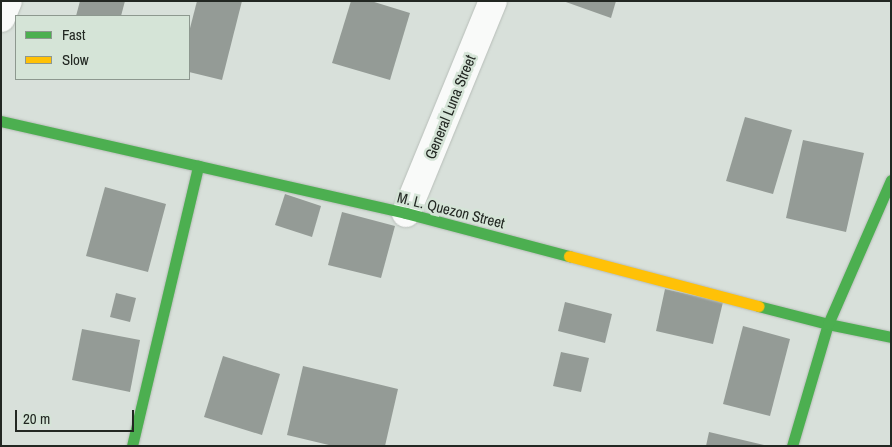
<!DOCTYPE html>
<html>
<head>
<meta charset="utf-8">
<style>
	body { margin:0 }
	#map { position:relative; width:892px; height:447px; overflow:hidden; background:#d8e0da; font-family:"Archivo Narrow",sans-serif }
	div>[style] { position:absolute }
	[style*='--x'] { left:calc(var(--x)*1px); top:calc(var(--y)*1px); width:calc(var(--w)*1px); rotate:calc(var(--a)*1deg) }
	.building>* { inset:0; background:#949b96 }
	.roads { filter:drop-shadow(0 0 1px #b7bdb8) drop-shadow(0 0 1px #b7bdb8) }
	.street>* { height:28px; margin:-14px; padding:0 14px; transform-origin:14px; border-radius:14px; background:#f9faf9 }
	.fast>* { height:11px; margin:-5.5px; padding:0 5.5px; transform-origin:5.5px; border-radius:5.5px; background:#4caf50 }
	.slow>* { height:11px; margin:-5.5px; padding:0 5.5px; transform-origin:5.5px; border-radius:5.5px; background:#ffc107 }
	span { translate:-50% -50%; white-space:nowrap; text-align:center; line-height:1.15; -webkit-text-stroke:5px #d5e4d7; paint-order:stroke }
	.street-label { font-size:15px; color:#222722 }
	.frame { position:absolute; inset:0; border:2px solid #222722; pointer-events:none }
	.legend { position:absolute; left:15px; top:15px; width:175px; height:65px; box-sizing:border-box; background:#d5e4d7; border:1px solid #8d988f; margin:0; padding:6px 9px; list-style:none; font-size:15px; color:#222722 }
	.legend li { display:flex; align-items:center; gap:10px; height:25px }
	.legend b { width:25px; border:1px solid #8d988f }
	.scale { position:absolute; left:15px; top:410px; width:119px; height:22px; box-sizing:border-box; border:2px solid #222722; border-top:0; padding-left:6px; font-size:15px; line-height:18px; white-space:nowrap; color:#222722; -webkit-text-stroke:4px #d5e4d7; paint-order:stroke }
</style>
</head>
<body>
<div id="map">
	<div class="building">
		<i style="clip-path:polygon(80px 1px,125px 1px,121px 16px,76px 16px)"></i>
		<i style="clip-path:polygon(197px 1px,242px 1px,222px 80px,189px 72px,189px 32px)"></i>
		<i style="clip-path:polygon(351px 1px,371px 1px,410px 13px,390px 80px,332px 63px)"></i>
		<i style="clip-path:polygon(563px 1px,616px 1px,611px 18px)"></i>
		<i style="clip-path:polygon(745px 117px,792px 130px,773px 194px,726px 181px)"></i>
		<i style="clip-path:polygon(803px 140px,864px 153px,846px 232px,786px 218px)"></i>
		<i style="clip-path:polygon(105px 187px,166px 204px,148px 272px,86px 256px)"></i>
		<i style="clip-path:polygon(285px 194px,321px 206px,312px 237px,275px 225px)"></i>
		<i style="clip-path:polygon(342px 212px,395px 226px,381px 278px,328px 265px)"></i>
		<i style="clip-path:polygon(665px 289px,723px 302px,713px 344px,656px 331px)"></i>
		<i style="clip-path:polygon(116px 293px,136px 298px,130px 322px,110px 317px)"></i>
		<i style="clip-path:polygon(565px 302px,612px 314px,605px 343px,558px 331px)"></i>
		<i style="clip-path:polygon(743px 326px,790px 339px,770px 416px,723px 404px)"></i>
		<i style="clip-path:polygon(82px 329px,140px 340px,130px 392px,72px 380px)"></i>
		<i style="clip-path:polygon(561px 352px,589px 358px,581px 392px,553px 386px)"></i>
		<i style="clip-path:polygon(223px 356px,280px 374px,262px 435px,204px 417px)"></i>
		<i style="clip-path:polygon(303px 366px,398px 389px,385px 446px,333px 446px,287px 435px)"></i>
		<i style="clip-path:polygon(709px 432px,764px 445px,764px 446px,706px 446px)"></i>
	</div>
	<div class="roads">
		<div class="street">
			<i style="--x:1;--y:18;--w:18;--a:-68"></i>
			<i style="--x:406;--y:213;--w:229;--a:-67.7"></i>
		</div>
		<div class="fast">
			<i style="--x:1;--y:121;--w:415;--a:12.8"></i>
			<i style="--x:406;--y:213;--w:169;--a:14.8"></i>
			<i style="--x:758;--y:306;--w:72;--a:14.4"></i>
			<i style="--x:828;--y:324;--w:64;--a:11.7"></i>
			<i style="--x:132;--y:446;--w:288;--a:-76.7"></i>
			<i style="--x:792;--y:446;--w:127;--a:-73.6"></i>
			<i style="--x:828;--y:324;--w:157;--a:-66.4"></i>
		</div>
		<div class="slow">
			<i style="--x:569;--y:256;--w:196;--a:14.8"></i>
		</div>
	</div>
	<div class="street-label">
		<span style="left:450px;top:107px;rotate:-68deg">General Luna Street</span>
		<span style="left:451px;top:210px;rotate:14deg">M. L. Quezon Street</span>
	</div>
	<div class="frame"></div>
	<ul class="legend">
	<li><b style="height:6px;background:#4caf50"></b>Fast</li>
	<li><b style="height:6px;background:#ffc107"></b>Slow</li>
	</ul>
	<div class="scale">20 m</div>
</div>
</body>
</html>
